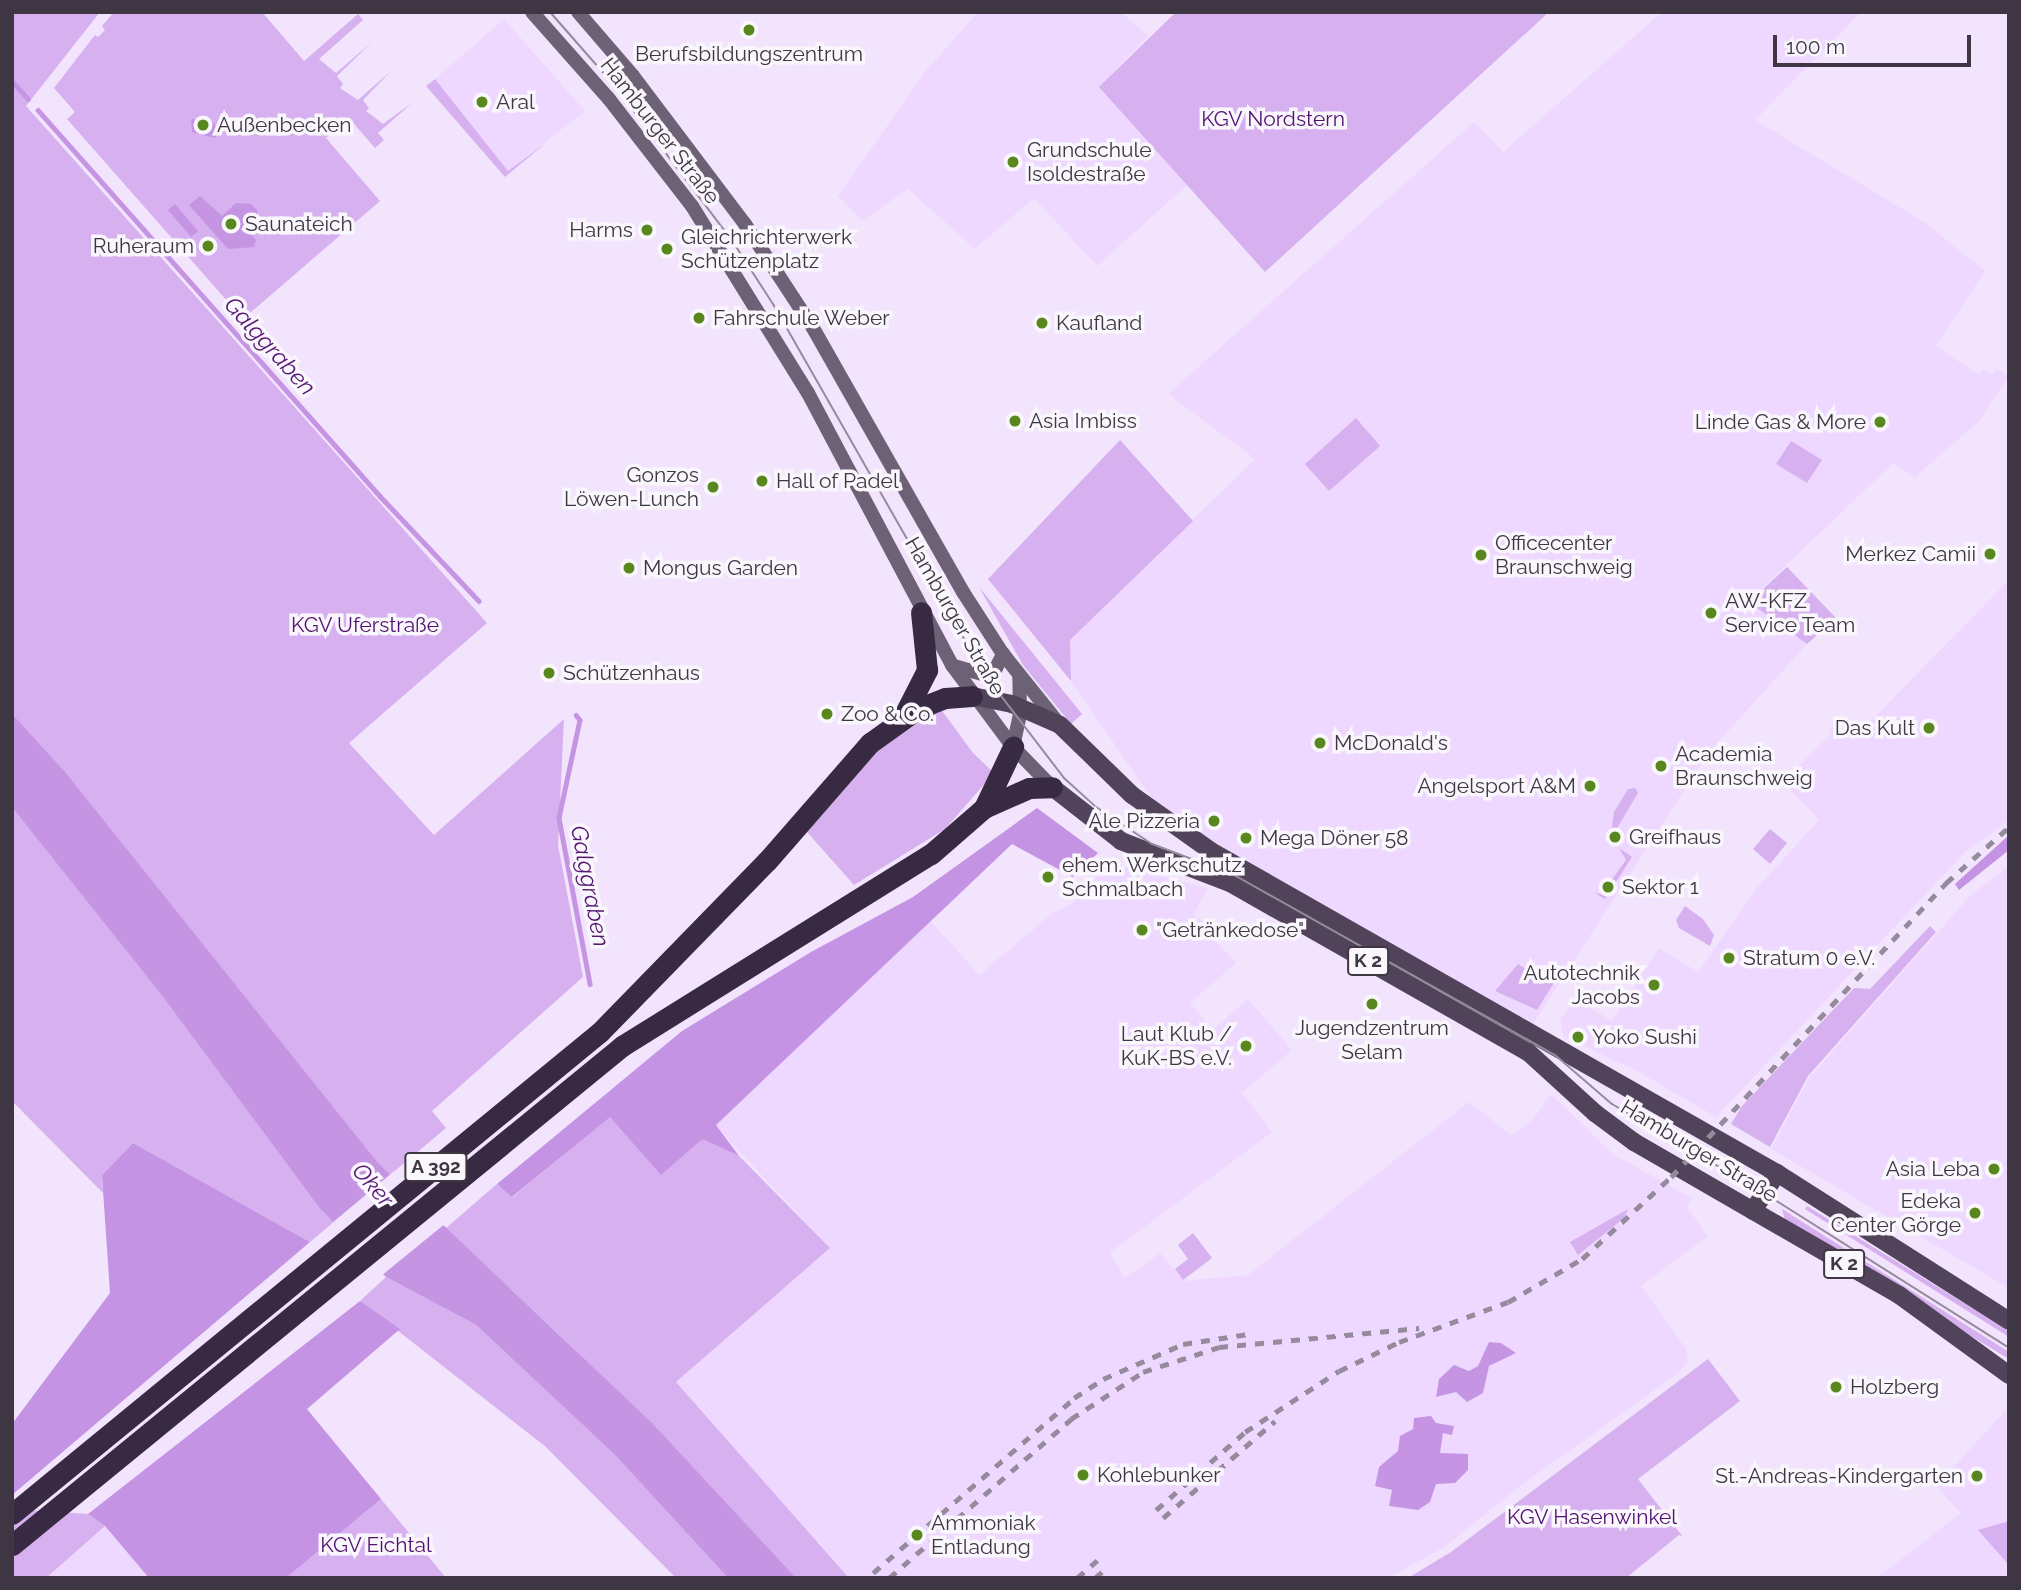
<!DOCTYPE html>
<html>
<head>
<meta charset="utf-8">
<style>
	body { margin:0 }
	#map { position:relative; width:2021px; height:1590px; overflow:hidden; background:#f2e4fd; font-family:Raleway,sans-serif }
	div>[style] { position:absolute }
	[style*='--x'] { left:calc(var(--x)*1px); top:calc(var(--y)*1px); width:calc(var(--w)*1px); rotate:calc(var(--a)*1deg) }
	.built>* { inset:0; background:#efd8ff }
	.green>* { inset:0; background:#d6b0ef }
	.forest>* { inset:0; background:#c493e3 }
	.water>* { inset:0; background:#c595e4 }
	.pier>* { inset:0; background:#f2e4fd }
	.stream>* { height:4.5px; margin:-2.25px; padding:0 2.25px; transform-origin:2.25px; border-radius:2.25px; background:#c595e4 }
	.secondary>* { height:14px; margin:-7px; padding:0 7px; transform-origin:7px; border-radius:7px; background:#6d6275 }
	.primary>* { height:18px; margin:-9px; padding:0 9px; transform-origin:9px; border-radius:9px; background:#51445a }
	.highway>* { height:21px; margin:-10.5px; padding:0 10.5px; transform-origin:10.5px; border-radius:10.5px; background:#392a43 }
	.tram>* { height:2px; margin:-1px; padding:0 1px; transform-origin:1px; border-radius:1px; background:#958b9d }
	.rail>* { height:4.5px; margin-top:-2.25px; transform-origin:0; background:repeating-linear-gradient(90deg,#958b9d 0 9px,transparent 0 18px) }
	.dots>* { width:19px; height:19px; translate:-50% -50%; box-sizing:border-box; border:4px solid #f9f6fc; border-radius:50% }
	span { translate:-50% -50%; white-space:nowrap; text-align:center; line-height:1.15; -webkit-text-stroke:7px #f9f6fc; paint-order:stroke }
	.shield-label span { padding:2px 5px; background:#f9f6fc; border:2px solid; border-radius:5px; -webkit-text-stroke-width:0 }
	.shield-label { font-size:19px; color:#3e3743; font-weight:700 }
	.poi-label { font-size:21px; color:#3e3743 }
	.left { translate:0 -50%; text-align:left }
	.right { translate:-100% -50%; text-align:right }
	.park-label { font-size:21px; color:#511170 }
	.street-label { font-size:21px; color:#3e3743 }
	.water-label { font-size:23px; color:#551573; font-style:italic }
	.frame { position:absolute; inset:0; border:14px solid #3e3743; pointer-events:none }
	.scale { position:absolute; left:1773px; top:35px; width:198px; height:32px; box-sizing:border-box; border:4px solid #3e3743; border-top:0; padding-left:9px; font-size:21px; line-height:24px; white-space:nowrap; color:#3e3743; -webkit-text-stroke:5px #f9f6fc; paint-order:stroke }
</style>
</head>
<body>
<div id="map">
	<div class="built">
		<i style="clip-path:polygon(978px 12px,1121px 12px,1148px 36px,1100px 87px,1187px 185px,1097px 266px,1034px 198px,975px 249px,908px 189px,862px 221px,838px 196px,925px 72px)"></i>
		<i style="clip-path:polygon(1662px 12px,1861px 12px,1755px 120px,1924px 222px,1985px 271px,1936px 346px,1979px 375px,1983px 369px,1992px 375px,1997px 368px,2009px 376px,1979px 421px,1915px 477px,1893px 463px,1749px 601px,1807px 644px,1709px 752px,1531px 1027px,1159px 809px,1071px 681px,1070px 640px,1255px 459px,1168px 394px,1474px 122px,1503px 152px)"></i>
		<i style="clip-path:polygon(504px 19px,585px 111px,508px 171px,435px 79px)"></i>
		<i style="clip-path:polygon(2009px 580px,2009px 820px,1966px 851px,1716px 1117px,1639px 1072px,1563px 1036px,1560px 1020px,1575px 998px,1612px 1021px,1659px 948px,1698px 972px,1758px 887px,1819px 820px,1783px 782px,1831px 734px,1828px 730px,1835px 723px,1852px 740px)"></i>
		<i style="clip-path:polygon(1118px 865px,1208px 888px,1193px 915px,1207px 923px,1204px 929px,1236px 963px,1190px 1003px,1213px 1030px,1248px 999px,1292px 1050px,1242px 1093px,1272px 1132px,1110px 1253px,1125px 1278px,1160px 1253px,1184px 1281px,1248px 1275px,1469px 1102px,1512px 1136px,1534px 1118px,1551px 1094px,1614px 1155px,1692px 1198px,1687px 1207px,1708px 1236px,1641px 1286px,1686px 1349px,1688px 1361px,1677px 1374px,1528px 1480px,1443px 1548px,1387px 1578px,849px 1578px,676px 1382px,830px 1248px,715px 1125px,930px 920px,979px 975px,1053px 913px,1073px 903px,1105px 868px)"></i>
		<i style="clip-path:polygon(2009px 866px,2009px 1288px,1771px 1149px,1809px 1078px,1969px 897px)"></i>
		<i style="clip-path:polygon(2006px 1410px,2009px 1521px,1979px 1530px,2009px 1565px,2009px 1578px,1877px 1578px,1961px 1513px,1936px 1486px)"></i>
		<i style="clip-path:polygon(105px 1526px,149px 1578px,46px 1578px)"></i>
	</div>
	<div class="green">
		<i style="clip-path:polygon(12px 12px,100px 12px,26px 106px,487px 623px,349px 743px,434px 835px,564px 719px,558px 845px,583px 977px,432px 1111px,446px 1128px,310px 1242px,133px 1143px,102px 1175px,103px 1193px,12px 1101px)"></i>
		<i style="clip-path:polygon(114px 12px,262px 12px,304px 61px,358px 14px,363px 20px,319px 59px,336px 73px,372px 42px,337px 76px,343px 84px,340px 88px,358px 100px,391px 71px,363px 100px,369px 108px,366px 111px,383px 124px,412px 103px,378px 133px,384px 140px,375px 148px,349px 118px,326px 138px,380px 201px,243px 319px,67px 119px,75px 112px,54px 88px,95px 35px,98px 37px,105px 30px,102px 26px)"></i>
		<i style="clip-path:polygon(1176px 12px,1549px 12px,1265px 272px,1099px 87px)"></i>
		<i style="clip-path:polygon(435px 79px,508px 171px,547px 142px,505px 177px,426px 86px)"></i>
		<i style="clip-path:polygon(1356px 418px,1380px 446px,1329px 491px,1305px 464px)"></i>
		<i style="clip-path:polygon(1120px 440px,1193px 521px,1070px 640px,1071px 681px,988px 579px)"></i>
		<i style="clip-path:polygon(1791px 441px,1822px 460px,1807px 483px,1776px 464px)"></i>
		<i style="clip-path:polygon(1787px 567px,1836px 618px,1807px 644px,1749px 602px)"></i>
		<i style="clip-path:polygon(979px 587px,1082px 714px,1071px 724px,1023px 665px)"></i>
		<i style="clip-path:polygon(940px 708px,973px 753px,994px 773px,945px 829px,854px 885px,807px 832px,879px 750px)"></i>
		<i style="clip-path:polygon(1635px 788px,1638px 793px,1617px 828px,1612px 828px,1614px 812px,1628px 789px)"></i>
		<i style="clip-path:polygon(1770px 829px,1787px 843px,1770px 864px,1753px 849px)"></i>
		<i style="clip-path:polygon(1619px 848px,1632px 857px,1605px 899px,1595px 893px,1605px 895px,1605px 881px,1613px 878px,1626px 860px)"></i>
		<i style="clip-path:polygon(1685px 906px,1703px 919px,1714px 935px,1710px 946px,1679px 928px,1676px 920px)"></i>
		<i style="clip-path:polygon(1930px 926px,1936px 932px,1808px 1076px,1770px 1147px,1731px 1124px,1742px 1106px,1854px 988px,1870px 989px)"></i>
		<i style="clip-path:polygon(1518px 964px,1541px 978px,1560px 973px,1537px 1010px,1495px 991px)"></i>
		<i style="clip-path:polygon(610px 1116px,702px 1139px,739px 1156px,830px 1248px,676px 1382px,849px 1578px,796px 1578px,570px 1345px,446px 1228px,497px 1184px,513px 1197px)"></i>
		<i style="clip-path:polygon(1807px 1206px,2009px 1331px,2009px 1337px,1805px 1209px)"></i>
		<i style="clip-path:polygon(1628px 1209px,1624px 1218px,1578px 1255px,1570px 1242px)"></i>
		<i style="clip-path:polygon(1782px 1209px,2009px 1352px,2009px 1359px,1786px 1224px)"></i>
		<i style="clip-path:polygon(1193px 1233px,1212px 1258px,1183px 1280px,1175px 1269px,1188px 1259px,1178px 1245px)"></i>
		<i style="clip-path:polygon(386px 1277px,476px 1325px,614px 1454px,728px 1578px,676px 1578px,546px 1447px,360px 1301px)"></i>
		<i style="clip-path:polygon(1708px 1359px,1740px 1401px,1638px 1479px,1683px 1537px,1679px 1535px,1626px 1578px,1408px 1578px,1451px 1552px)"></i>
		<i style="clip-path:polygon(381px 1499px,446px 1578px,286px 1578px)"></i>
		<i style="clip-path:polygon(12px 1509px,88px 1514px,105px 1526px,46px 1578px,12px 1578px)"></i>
		<i style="clip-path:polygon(2009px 1521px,2009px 1565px,1978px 1530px)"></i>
	</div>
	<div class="forest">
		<i style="clip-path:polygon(1037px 808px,1098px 853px,1073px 877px,1012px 844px,716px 1125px,739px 1156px,702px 1139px,661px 1175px,610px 1117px,512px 1197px,497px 1184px,682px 1031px,811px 952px,913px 897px)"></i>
		<i style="clip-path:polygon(2009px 835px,2009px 850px,1959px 890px,1955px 884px)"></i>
		<i style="clip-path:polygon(133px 1143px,310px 1242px,12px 1495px,12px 1424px,110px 1293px,102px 1175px)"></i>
		<i style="clip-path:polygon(360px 1301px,400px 1329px,307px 1409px,381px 1499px,286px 1578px,149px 1578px,105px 1526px,88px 1514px)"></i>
	</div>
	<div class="water">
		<i style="clip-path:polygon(191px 119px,211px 121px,219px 130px,215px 138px,192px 132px)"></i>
		<i style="clip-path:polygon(200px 196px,222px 216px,236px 203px,251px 204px,257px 210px,258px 234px,250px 233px,256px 240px,254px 247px,228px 249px,189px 205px)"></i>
		<i style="clip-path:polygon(175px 204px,198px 231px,191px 237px,168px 210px)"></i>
		<i style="clip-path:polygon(12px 714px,65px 772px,378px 1163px,653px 1424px,796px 1578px,728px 1578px,614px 1454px,476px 1325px,386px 1277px,319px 1207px,161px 994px,12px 807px)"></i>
		<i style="clip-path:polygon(1489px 1342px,1501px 1343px,1516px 1353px,1489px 1366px,1483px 1393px,1467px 1402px,1456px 1392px,1436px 1397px,1439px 1379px,1454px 1365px,1469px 1371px,1478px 1366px)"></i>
		<i style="clip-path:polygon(1431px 1416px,1436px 1423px,1454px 1426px,1452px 1435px,1443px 1433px,1440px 1453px,1468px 1454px,1468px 1470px,1455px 1483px,1436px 1484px,1430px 1502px,1418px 1510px,1389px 1506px,1392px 1490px,1375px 1486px,1379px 1467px,1398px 1451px,1400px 1436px,1413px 1429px,1414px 1418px)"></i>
	</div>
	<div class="pier">
		<i style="clip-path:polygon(393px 1172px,446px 1223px,381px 1276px,331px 1224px)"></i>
	</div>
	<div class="stream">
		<i style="--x:12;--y:81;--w:24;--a:48"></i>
		<i style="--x:38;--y:110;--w:516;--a:48.46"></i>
		<i style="--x:380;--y:496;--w:144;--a:46.7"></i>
		<i style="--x:576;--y:715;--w:6;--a:51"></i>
		<i style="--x:580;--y:720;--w:100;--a:102.1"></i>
		<i style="--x:559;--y:818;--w:169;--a:79.4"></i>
		<i style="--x:620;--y:1096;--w:27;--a:80"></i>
		<i style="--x:625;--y:1123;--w:26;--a:50"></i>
		<i style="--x:642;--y:1143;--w:72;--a:-5.6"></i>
	</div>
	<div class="secondary">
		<i style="--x:532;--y:12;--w:116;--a:48.5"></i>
		<i style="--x:609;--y:99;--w:135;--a:52.2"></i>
		<i style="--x:692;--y:206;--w:220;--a:58.2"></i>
		<i style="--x:808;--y:393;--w:308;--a:62.1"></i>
		<i style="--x:952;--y:665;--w:102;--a:53.4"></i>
		<i style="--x:1013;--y:747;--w:56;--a:45.7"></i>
		<i style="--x:578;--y:12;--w:84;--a:49.3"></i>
		<i style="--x:633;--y:76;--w:186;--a:52.9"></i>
		<i style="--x:745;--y:224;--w:124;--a:56.8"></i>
		<i style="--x:813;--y:328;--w:304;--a:60.4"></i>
		<i style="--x:963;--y:592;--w:74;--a:57.2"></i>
		<i style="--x:1003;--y:654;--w:90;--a:51.3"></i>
		<i style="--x:954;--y:666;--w:32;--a:16"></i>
		<i style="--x:985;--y:675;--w:13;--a:-32"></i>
		<i style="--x:996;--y:668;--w:16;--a:-63"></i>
		<i style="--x:1013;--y:747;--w:33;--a:-78"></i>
		<i style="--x:1020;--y:715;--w:39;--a:-91"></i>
	</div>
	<div class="primary">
		<i style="--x:972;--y:696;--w:41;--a:11.3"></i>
		<i style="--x:1012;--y:704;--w:52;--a:23.6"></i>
		<i style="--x:1060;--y:725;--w:100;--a:44.2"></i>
		<i style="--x:1132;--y:795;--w:97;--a:35.3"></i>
		<i style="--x:1211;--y:851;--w:651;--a:29.64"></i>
		<i style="--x:1777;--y:1173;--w:275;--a:32.5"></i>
		<i style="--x:1052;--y:787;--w:88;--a:38"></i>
		<i style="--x:1121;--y:841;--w:117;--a:21.1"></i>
		<i style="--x:1230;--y:883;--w:343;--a:29.6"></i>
		<i style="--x:1528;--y:1052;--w:91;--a:42.3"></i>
		<i style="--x:1595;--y:1113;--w:49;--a:36.6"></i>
		<i style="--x:1634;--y:1142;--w:306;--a:30"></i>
		<i style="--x:1899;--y:1295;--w:136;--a:36"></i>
		<i style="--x:1753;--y:1211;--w:45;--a:-57.7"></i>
	</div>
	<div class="highway">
		<i style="--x:904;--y:715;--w:51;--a:-62.9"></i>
		<i style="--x:927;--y:670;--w:58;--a:-95.9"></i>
		<i style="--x:984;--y:808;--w:68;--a:-64.6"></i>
		<i style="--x:12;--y:1514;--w:760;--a:-39.34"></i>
		<i style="--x:600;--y:1032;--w:239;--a:-45.7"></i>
		<i style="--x:767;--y:861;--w:157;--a:-48.9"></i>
		<i style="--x:870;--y:743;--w:60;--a:-35.5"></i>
		<i style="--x:919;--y:708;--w:28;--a:-21"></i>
		<i style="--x:945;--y:698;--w:27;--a:-4"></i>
		<i style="--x:12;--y:1545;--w:788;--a:-39.28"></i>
		<i style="--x:622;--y:1046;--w:364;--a:-31.9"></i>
		<i style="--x:931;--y:854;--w:70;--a:-41"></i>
		<i style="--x:984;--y:808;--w:49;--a:-24"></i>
		<i style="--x:1029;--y:788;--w:23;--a:-2"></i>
	</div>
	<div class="tram">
		<i style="--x:550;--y:12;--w:97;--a:48.8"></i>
		<i style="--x:614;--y:85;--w:197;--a:52.8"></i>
		<i style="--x:733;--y:242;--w:74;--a:57.2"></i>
		<i style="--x:773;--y:304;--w:427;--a:60.3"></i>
		<i style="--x:985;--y:675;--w:130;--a:52.5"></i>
		<i style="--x:1064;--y:778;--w:43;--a:42.2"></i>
		<i style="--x:1096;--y:807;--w:67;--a:33.5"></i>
		<i style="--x:1152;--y:844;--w:88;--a:20.7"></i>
		<i style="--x:1234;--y:875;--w:368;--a:29.3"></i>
		<i style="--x:1555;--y:1055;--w:75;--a:40.7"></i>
		<i style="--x:1612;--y:1104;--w:176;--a:30.4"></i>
		<i style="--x:1764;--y:1193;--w:290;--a:32.3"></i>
	</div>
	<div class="rail">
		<i style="--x:1156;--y:1510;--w:118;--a:-41.2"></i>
		<i style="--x:1245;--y:1432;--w:112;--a:-33"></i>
		<i style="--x:1339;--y:1371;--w:67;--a:-25.8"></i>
		<i style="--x:1399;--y:1342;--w:116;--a:-20.2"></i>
		<i style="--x:1508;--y:1302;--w:86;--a:-30.2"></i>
		<i style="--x:1582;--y:1259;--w:121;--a:-42.7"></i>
		<i style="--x:1671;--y:1177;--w:403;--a:-46.9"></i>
		<i style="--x:1946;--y:883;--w:84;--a:-41.6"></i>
		<i style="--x:1163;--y:1518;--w:148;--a:-40.9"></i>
		<i style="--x:873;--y:1573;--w:267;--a:-41"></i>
		<i style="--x:1074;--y:1398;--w:35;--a:-33"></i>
		<i style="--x:1103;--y:1379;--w:87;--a:-23.6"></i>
		<i style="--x:1183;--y:1344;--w:66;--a:-8.7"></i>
		<i style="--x:889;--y:1578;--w:242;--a:-41.1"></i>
		<i style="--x:1071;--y:1419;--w:86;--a:-33.1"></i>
		<i style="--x:1143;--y:1372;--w:80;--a:-18.2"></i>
		<i style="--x:1219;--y:1347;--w:201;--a:-5.4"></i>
		<i style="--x:1077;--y:1578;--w:32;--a:-41"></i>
		<i style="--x:1095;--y:1578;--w:18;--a:-41"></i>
	</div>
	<div class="dots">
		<i style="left:749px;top:30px;background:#58881d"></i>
		<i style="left:482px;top:102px;background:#58881d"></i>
		<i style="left:203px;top:125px;background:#58881d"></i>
		<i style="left:1013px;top:162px;background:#58881d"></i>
		<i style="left:231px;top:224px;background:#58881d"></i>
		<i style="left:647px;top:230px;background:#58881d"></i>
		<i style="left:208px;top:246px;background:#58881d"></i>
		<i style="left:667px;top:249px;background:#58881d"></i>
		<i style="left:699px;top:318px;background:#58881d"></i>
		<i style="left:1042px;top:323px;background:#58881d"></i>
		<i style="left:1015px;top:421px;background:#58881d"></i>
		<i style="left:1880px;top:422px;background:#58881d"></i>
		<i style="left:762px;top:481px;background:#58881d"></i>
		<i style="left:713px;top:487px;background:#58881d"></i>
		<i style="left:1990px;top:554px;background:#58881d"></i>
		<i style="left:1481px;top:555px;background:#58881d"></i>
		<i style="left:629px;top:568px;background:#58881d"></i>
		<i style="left:1711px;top:613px;background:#58881d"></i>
		<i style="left:549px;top:673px;background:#58881d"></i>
		<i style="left:827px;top:714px;background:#58881d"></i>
		<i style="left:1929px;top:728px;background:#58881d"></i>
		<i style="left:1320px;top:743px;background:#58881d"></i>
		<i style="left:1661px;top:766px;background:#58881d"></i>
		<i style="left:1590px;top:786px;background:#58881d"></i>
		<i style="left:1214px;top:821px;background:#58881d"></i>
		<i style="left:1615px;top:837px;background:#58881d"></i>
		<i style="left:1246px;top:838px;background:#58881d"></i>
		<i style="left:1048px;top:877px;background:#58881d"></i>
		<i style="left:1608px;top:887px;background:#58881d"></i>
		<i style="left:1142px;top:930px;background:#58881d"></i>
		<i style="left:1729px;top:958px;background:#58881d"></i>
		<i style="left:1654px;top:985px;background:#58881d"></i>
		<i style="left:1372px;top:1004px;background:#58881d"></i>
		<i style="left:1578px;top:1037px;background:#58881d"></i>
		<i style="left:1246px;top:1046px;background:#58881d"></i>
		<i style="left:1994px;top:1169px;background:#58881d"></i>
		<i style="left:1975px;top:1213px;background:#58881d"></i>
		<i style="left:1836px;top:1387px;background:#58881d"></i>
		<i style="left:1083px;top:1475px;background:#58881d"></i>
		<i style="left:1977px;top:1476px;background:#58881d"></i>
		<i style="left:917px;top:1535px;background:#58881d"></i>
	</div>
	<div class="shield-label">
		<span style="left:1368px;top:961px">K 2</span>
		<span style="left:436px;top:1167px">A 392</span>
		<span style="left:1844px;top:1264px">K 2</span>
	</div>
	<div class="poi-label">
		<span style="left:749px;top:54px">Berufsbildungszentrum</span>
		<span class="left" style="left:496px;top:102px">Aral</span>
		<span class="left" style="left:217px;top:125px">Außenbecken</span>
		<span class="left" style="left:1027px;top:162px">Grundschule<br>Isoldestraße</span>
		<span class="left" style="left:245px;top:224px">Saunateich</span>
		<span class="right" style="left:633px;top:230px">Harms</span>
		<span class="left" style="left:681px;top:249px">Gleichrichterwerk<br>Schützenplatz</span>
		<span class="right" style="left:194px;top:246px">Ruheraum</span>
		<span class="left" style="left:713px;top:318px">Fahrschule Weber</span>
		<span class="left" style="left:1056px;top:323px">Kaufland</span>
		<span class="left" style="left:1029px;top:421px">Asia Imbiss</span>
		<span class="right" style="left:1866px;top:422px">Linde Gas &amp; More</span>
		<span class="right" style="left:699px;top:487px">Gonzos<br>Löwen-Lunch</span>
		<span class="left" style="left:776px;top:481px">Hall of Padel</span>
		<span class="left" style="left:1495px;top:555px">Officecenter<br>Braunschweig</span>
		<span class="right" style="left:1976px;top:554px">Merkez Camii</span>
		<span class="left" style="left:643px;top:568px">Mongus Garden</span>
		<span class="left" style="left:1725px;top:613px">AW-KFZ<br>Service Team</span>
		<span class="left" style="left:563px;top:673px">Schützenhaus</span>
		<span class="left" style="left:841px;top:714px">Zoo &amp; Co.</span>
		<span class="right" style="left:1915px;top:728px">Das Kult</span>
		<span class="left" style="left:1334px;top:743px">McDonald's</span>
		<span class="left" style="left:1675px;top:766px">Academia<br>Braunschweig</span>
		<span class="right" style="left:1576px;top:786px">Angelsport A&amp;M</span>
		<span class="right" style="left:1200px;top:821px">Ale Pizzeria</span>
		<span class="left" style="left:1629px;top:837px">Greifhaus</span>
		<span class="left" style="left:1260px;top:838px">Mega Döner 58</span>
		<span class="left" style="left:1062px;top:877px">ehem. Werkschutz<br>Schmalbach</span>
		<span class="left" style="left:1622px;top:887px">Sektor 1</span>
		<span class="left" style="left:1156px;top:930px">"Getränkedose"</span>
		<span class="left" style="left:1743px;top:958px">Stratum 0 e.V.</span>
		<span class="right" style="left:1640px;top:985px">Autotechnik<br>Jacobs</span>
		<span style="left:1372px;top:1040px">Jugendzentrum<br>Selam</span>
		<span class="right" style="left:1232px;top:1046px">Laut Klub /<br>KuK-BS e.V.</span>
		<span class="left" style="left:1592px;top:1037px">Yoko Sushi</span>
		<span class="right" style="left:1980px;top:1169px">Asia Leba</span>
		<span class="right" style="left:1961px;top:1213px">Edeka<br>Center Görge</span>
		<span class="left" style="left:1850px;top:1387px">Holzberg</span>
		<span class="left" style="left:1097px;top:1475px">Kohlebunker</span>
		<span class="right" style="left:1963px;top:1476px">St.-Andreas-Kindergarten</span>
		<span class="left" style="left:931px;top:1535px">Ammoniak<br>Entladung</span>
	</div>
	<div class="park-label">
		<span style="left:1273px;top:119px">KGV Nordstern</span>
		<span style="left:365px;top:625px">KGV Uferstraße</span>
		<span style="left:1592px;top:1517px">KGV Hasenwinkel</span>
		<span style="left:376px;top:1545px">KGV Eichtal</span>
	</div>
	<div class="street-label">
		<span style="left:660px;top:131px;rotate:52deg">Hamburger Straße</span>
		<span style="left:955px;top:616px;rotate:60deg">Hamburger Straße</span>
		<span style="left:1699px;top:1151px;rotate:31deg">Hamburger Straße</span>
	</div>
	<div class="water-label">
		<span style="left:270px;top:346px;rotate:48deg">Galggraben</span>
		<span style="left:590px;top:886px;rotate:79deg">Galggraben</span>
		<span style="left:373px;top:1185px;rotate:49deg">Oker</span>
	</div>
	<div class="frame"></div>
	<div class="scale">100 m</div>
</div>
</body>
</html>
